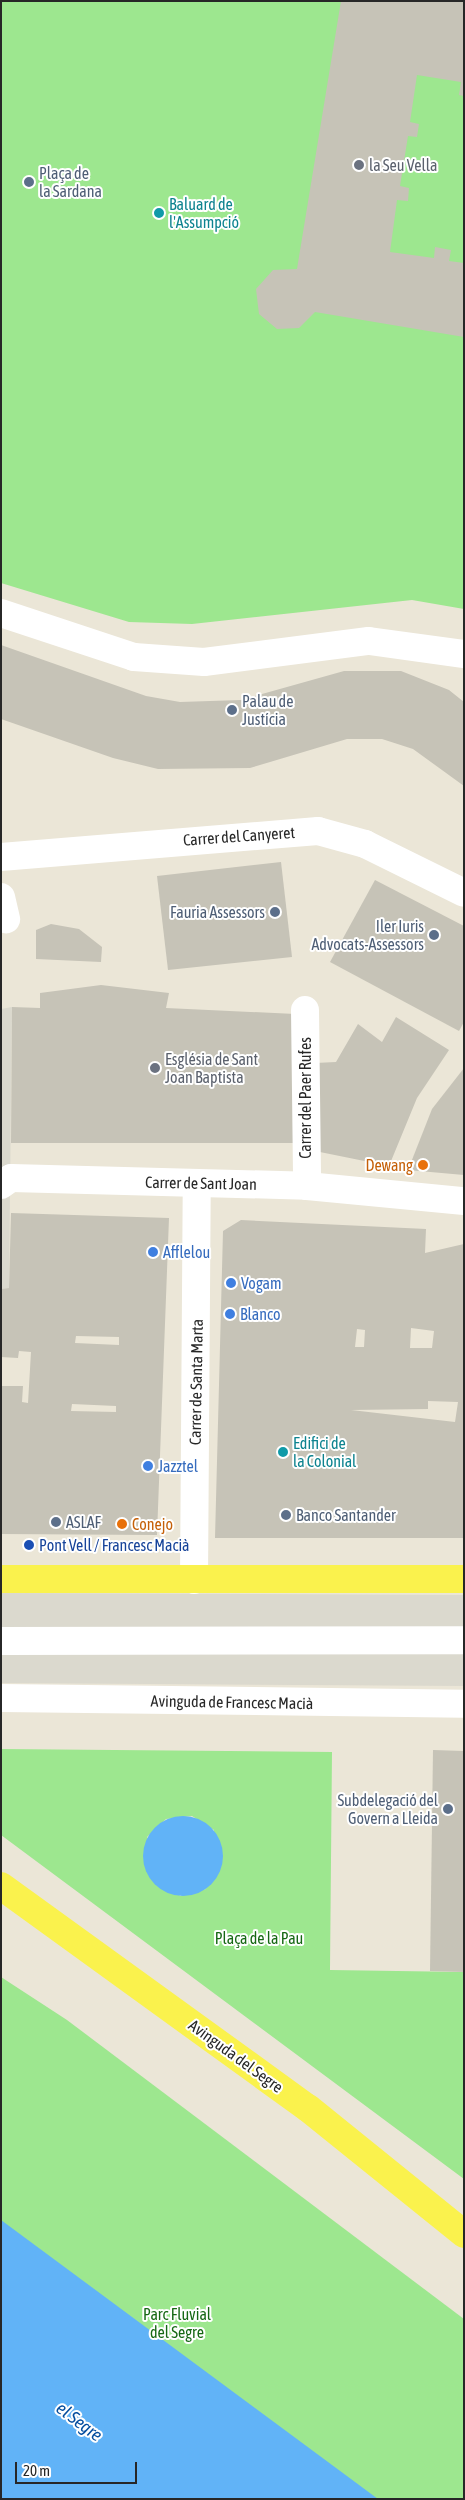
<!DOCTYPE html>
<html>
<head>
<meta charset="utf-8">
<style>
	body { margin:0 }
	#map { position:relative; width:465px; height:2500px; overflow:hidden; background:#ebe6d7; font-family:"Asap Condensed",sans-serif }
	div>[style] { position:absolute }
	[style*='--x'] { left:calc(var(--x)*1px); top:calc(var(--y)*1px); width:calc(var(--w)*1px); rotate:calc(var(--a)*1deg) }
	.green>* { inset:0; background:#9de78f }
	.plaza>* { inset:0; background:#dbd9ce }
	.water>* { inset:0; background:#61b3f7 }
	.round { border-radius:50% }
	.building>* { inset:0; background:#c6c3b7 }
	.minor>* { height:28px; margin:-14px; padding:0 14px; transform-origin:14px; border-radius:14px; background:#fff }
	.major>* { height:28px; margin:-14px; padding:0 14px; transform-origin:14px; border-radius:14px; background:#faf24d }
	.dots>* { width:14px; height:14px; translate:-50% -50%; box-sizing:border-box; border:2px solid #fff; border-radius:50% }
	span { translate:-50% -50%; white-space:nowrap; text-align:center; line-height:1.15; -webkit-text-stroke:4px #fff; paint-order:stroke }
	.worship-label { font-size:16px; color:#5b616d }
	.left { translate:0 -50%; text-align:left }
	.service-label { font-size:16px; color:#4e5e75 }
	.right { translate:-100% -50%; text-align:right }
	.culture-label { font-size:16px; color:#0d838f }
	.street-label { font-size:16px; color:#272727 }
	.food-label { font-size:16px; color:#c56008 }
	.shop-label { font-size:16px; color:#366cbe }
	.transit-label { font-size:16px; color:#164399 }
	.park-label { font-size:16px; color:#166814 }
	.water-label { font-size:18px; color:#044d9f; font-style:italic }
	.frame { position:absolute; inset:0; border:2px solid #272727; pointer-events:none }
	.scale { position:absolute; left:15px; top:2462px; width:122px; height:22px; box-sizing:border-box; border:2px solid #272727; border-top:0; padding-left:6px; font-size:15px; line-height:18px; white-space:nowrap; color:#272727; -webkit-text-stroke:4px #fff; paint-order:stroke }
</style>
</head>
<body>
<div id="map">
	<div class="green">
		<i style="clip-path:polygon(1px 1px,464px 1px,464px 609px,412px 600px,192px 624px,129px 622px,1px 583px)"></i>
		<i style="clip-path:polygon(evenodd,1px 1749px,332px 1752px,330px 1970px,464px 1972px,464px 2179px,1px 1835px,1px 1749px,192px 1816px,214px 1830px,206px 1889px,180px 1896px,147px 1837px,166px 1819px,192px 1816px)"></i>
		<i style="clip-path:polygon(1px 1977px,67px 2020px,464px 2319px,464px 2499px,1px 2499px)"></i>
	</div>
	<div class="plaza">
		<i style="clip-path:polygon(12px 1007px,9px 1288px,1px 1289px,1px 1009px)"></i>
		<i style="clip-path:polygon(1px 1593px,464px 1595px,464px 1686px,1px 1683px)"></i>
	</div>
	<div class="water">
		<i class="round" style="left:143px;top:1816px;width:80px;height:80px"></i>
		<i style="clip-path:polygon(1px 2220px,378px 2499px,1px 2499px)"></i>
	</div>
	<div class="building">
		<i style="clip-path:polygon(341px 1px,464px 1px,464px 96px,459px 95px,461px 82px,417px 75px,410px 122px,419px 124px,417px 137px,408px 136px,400px 186px,409px 188px,408px 201px,397px 200px,390px 252px,434px 258px,435px 247px,451px 250px,449px 261px,464px 263px,464px 337px,315px 312px,299px 328px,277px 329px,259px 314px,256px 289px,273px 270px,297px 269px)"></i>
		<i style="clip-path:polygon(1px 645px,146px 696px,180px 702px,241px 700px,344px 671px,401px 671px,449px 690px,464px 702px,464px 786px,413px 749px,382px 739px,347px 739px,250px 768px,158px 769px,113px 758px,1px 719px)"></i>
		<i style="clip-path:polygon(281px 862px,292px 957px,168px 970px,157px 876px)"></i>
		<i style="clip-path:polygon(375px 880px,464px 926px,464px 1022px,459px 1031px,330px 962px)"></i>
		<i style="clip-path:polygon(51px 924px,79px 929px,102px 947px,101px 962px,36px 959px,36px 930px)"></i>
		<i style="clip-path:polygon(101px 985px,169px 993px,166px 1008px,295px 1014px,297px 1143px,11px 1143px,12px 1007px,40px 1008px,40px 993px)"></i>
		<i style="clip-path:polygon(396px 1017px,449px 1050px,417px 1098px,389px 1166px,315px 1151px,315px 1063px,336px 1062px,358px 1024px,382px 1042px)"></i>
		<i style="clip-path:polygon(464px 1068px,464px 1175px,408px 1170px,432px 1109px)"></i>
		<i style="clip-path:polygon(evenodd,11px 1213px,169px 1218px,157px 1535px,1px 1534px,1px 1386px,23px 1386px,22px 1402px,28px 1403px,31px 1352px,19px 1351px,18px 1358px,1px 1357px,1px 1289px,9px 1288px,11px 1213px,76px 1336px,119px 1337px,119px 1345px,75px 1343px,76px 1336px,11px 1213px,72px 1404px,116px 1406px,116px 1412px,71px 1411px,72px 1404px)"></i>
		<i style="clip-path:polygon(evenodd,241px 1220px,426px 1229px,425px 1253px,464px 1244px,464px 1538px,215px 1538px,223px 1231px,241px 1220px,411px 1328px,434px 1331px,432px 1348px,410px 1348px,411px 1328px,241px 1220px,357px 1329px,365px 1330px,364px 1347px,355px 1347px,357px 1329px,241px 1220px,428px 1401px,458px 1402px,455px 1422px,351px 1410px,428px 1409px,428px 1401px)"></i>
		<i style="clip-path:polygon(433px 1750px,464px 1751px,464px 1972px,430px 1971px)"></i>
	</div>
	<div class="minor">
		<i style="--x:1;--y:613;--w:140;--a:18.3"></i>
		<i style="--x:134;--y:657;--w:70;--a:4.1"></i>
		<i style="--x:204;--y:662;--w:166;--a:-7.3"></i>
		<i style="--x:369;--y:641;--w:96;--a:7.8"></i>
		<i style="--x:1;--y:857;--w:318;--a:-4.7"></i>
		<i style="--x:318;--y:831;--w:49;--a:15.5"></i>
		<i style="--x:365;--y:844;--w:110;--a:26.3"></i>
		<i style="--x:1;--y:897;--w:23;--a:77"></i>
		<i style="--x:305;--y:1010;--w:176;--a:89.3"></i>
		<i style="--x:1;--y:1185;--w:12;--a:-35"></i>
		<i style="--x:11;--y:1178;--w:296;--a:1.5"></i>
		<i style="--x:307;--y:1186;--w:158;--a:5.5"></i>
		<i style="--x:194;--y:1580;--w:396;--a:-89.6"></i>
		<i style="--x:1;--y:1641;--w:463;--a:-0.1"></i>
		<i style="--x:1;--y:1698;--w:463;--a:0.7"></i>
	</div>
	<div class="major">
		<i style="--x:1;--y:1579;--w:463;--a:0"></i>
		<i style="--x:1;--y:1886;--w:379;--a:35.9"></i>
		<i style="--x:308;--y:2108;--w:201;--a:38.9"></i>
	</div>
	<div class="dots">
		<i style="left:359px;top:165px;background:#6b7280"></i>
		<i style="left:29px;top:182px;background:#5c6f8a"></i>
		<i style="left:159px;top:213px;background:#0f9aa8"></i>
		<i style="left:232px;top:710px;background:#5c6f8a"></i>
		<i style="left:275px;top:912px;background:#5c6f8a"></i>
		<i style="left:434px;top:935px;background:#5c6f8a"></i>
		<i style="left:155px;top:1068px;background:#6b7280"></i>
		<i style="left:423px;top:1165px;background:#e8710a"></i>
		<i style="left:153px;top:1252px;background:#3f7fe0"></i>
		<i style="left:231px;top:1283px;background:#3f7fe0"></i>
		<i style="left:230px;top:1314px;background:#3f7fe0"></i>
		<i style="left:283px;top:1452px;background:#0f9aa8"></i>
		<i style="left:148px;top:1466px;background:#3f7fe0"></i>
		<i style="left:286px;top:1515px;background:#5c6f8a"></i>
		<i style="left:56px;top:1522px;background:#5c6f8a"></i>
		<i style="left:122px;top:1524px;background:#e8710a"></i>
		<i style="left:29px;top:1545px;background:#1a4fb4"></i>
		<i style="left:448px;top:1809px;background:#5c6f8a"></i>
	</div>
	<div class="worship-label">
		<span class="left" style="left:369px;top:165px">la Seu Vella</span>
		<span class="left" style="left:165px;top:1068px">Església de Sant<br>Joan Baptista</span>
	</div>
	<div class="service-label">
		<span class="left" style="left:39px;top:182px">Plaça de<br>la Sardana</span>
		<span class="left" style="left:242px;top:710px">Palau de<br>Justícia</span>
		<span class="right" style="left:265px;top:912px">Fauria Assessors</span>
		<span class="right" style="left:424px;top:935px">Iler Iuris<br>Advocats-Assessors</span>
		<span class="left" style="left:296px;top:1515px">Banco Santander</span>
		<span class="left" style="left:66px;top:1522px">ASLAF</span>
		<span class="right" style="left:438px;top:1809px">Subdelegació del<br>Govern a Lleida</span>
	</div>
	<div class="culture-label">
		<span class="left" style="left:169px;top:213px">Baluard de<br>l'Assumpció</span>
		<span class="left" style="left:293px;top:1452px">Edifici de<br>la Colonial</span>
	</div>
	<div class="street-label">
		<span style="left:239px;top:836px;rotate:-4deg">Carrer del Canyeret</span>
		<span style="left:305px;top:1098px;rotate:-90deg">Carrer del Paer Rufes</span>
		<span style="left:201px;top:1183px;rotate:1deg">Carrer de Sant Joan</span>
		<span style="left:196px;top:1382px;rotate:-89deg">Carrer de Santa Marta</span>
		<span style="left:232px;top:1702px;rotate:1deg">Avinguda de Francesc Macià</span>
		<span style="left:236px;top:2056px;rotate:36deg">Avinguda del Segre</span>
	</div>
	<div class="food-label">
		<span class="right" style="left:413px;top:1165px">Dewang</span>
		<span class="left" style="left:132px;top:1524px">Conejo</span>
	</div>
	<div class="shop-label">
		<span class="left" style="left:163px;top:1252px">Afflelou</span>
		<span class="left" style="left:241px;top:1283px">Vogam</span>
		<span class="left" style="left:240px;top:1314px">Blanco</span>
		<span class="left" style="left:158px;top:1466px">Jazztel</span>
	</div>
	<div class="transit-label">
		<span class="left" style="left:39px;top:1545px">Pont Vell / Francesc Macià</span>
	</div>
	<div class="park-label">
		<span style="left:259px;top:1938px">Plaça de la Pau</span>
		<span style="left:177px;top:2323px">Parc Fluvial<br>del Segre</span>
	</div>
	<div class="water-label">
		<span style="left:79px;top:2422px;rotate:37deg">el Segre</span>
	</div>
	<div class="frame"></div>
	<div class="scale">20 m</div>
</div>
</body>
</html>
